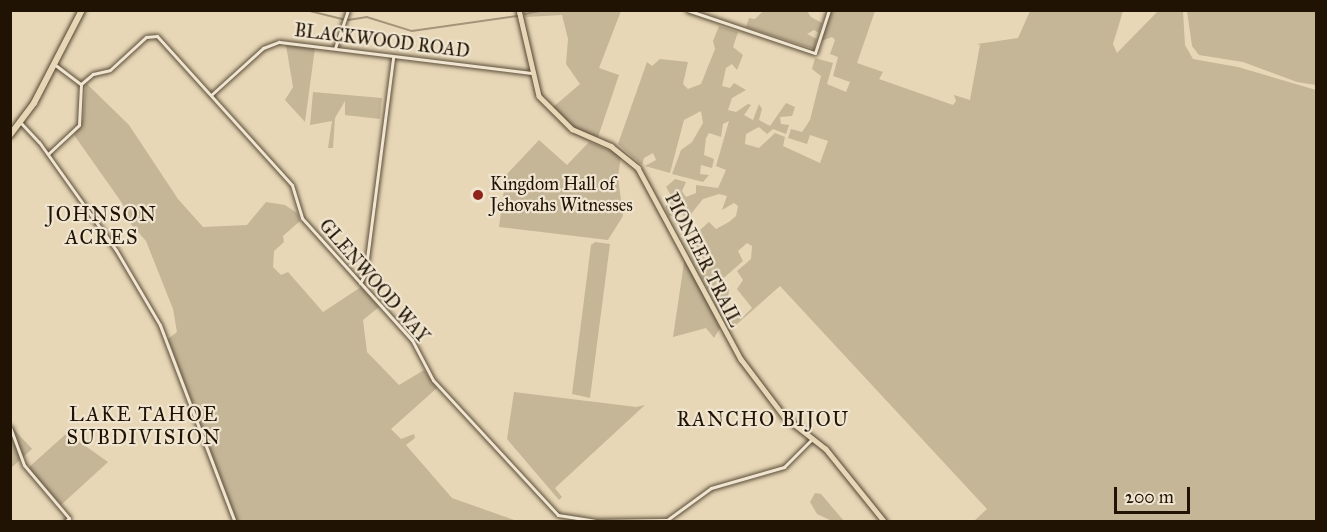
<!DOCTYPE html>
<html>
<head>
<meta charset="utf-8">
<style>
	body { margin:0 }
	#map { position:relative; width:1327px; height:532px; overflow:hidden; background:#e7d7b7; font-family:"IM FELL Great Primer",serif }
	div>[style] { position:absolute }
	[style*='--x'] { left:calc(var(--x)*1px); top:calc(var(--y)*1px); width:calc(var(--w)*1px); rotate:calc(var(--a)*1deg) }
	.green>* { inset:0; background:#c5b698 }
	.stream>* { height:1.5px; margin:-0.75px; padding:0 0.75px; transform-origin:0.75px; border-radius:0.75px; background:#a3947a }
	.roads { filter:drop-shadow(0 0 2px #524430) drop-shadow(0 0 2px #524430) }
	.minor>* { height:3px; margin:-1.5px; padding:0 1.5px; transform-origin:1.5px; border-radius:1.5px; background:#efe5d0 }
	.major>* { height:4.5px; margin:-2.25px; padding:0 2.25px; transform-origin:2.25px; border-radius:2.25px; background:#e7d7b7 }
	.highway>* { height:6px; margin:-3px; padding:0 3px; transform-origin:3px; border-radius:3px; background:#e7d7b7 }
	.dots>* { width:16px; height:16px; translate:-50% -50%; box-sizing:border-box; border:3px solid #efe5d0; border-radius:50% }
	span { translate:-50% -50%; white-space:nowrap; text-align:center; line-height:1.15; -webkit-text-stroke:4.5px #efe5d0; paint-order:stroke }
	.street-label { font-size:18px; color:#201303 }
	.poi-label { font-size:18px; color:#201303 }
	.left { translate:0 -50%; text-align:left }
	.neighbourhood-label { font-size:20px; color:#201303; letter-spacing:1.5px }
	.frame { position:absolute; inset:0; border:12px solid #201303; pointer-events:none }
	.scale { position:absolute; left:1114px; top:487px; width:76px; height:27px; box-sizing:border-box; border:3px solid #201303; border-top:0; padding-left:8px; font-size:18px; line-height:21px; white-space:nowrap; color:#201303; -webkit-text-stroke:4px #efe5d0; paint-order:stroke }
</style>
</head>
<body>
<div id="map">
	<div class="green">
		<i style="clip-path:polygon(522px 11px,621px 11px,599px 68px,619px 75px,598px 137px,578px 131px,552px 108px,580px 84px,566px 64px,568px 39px,562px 15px,526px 17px)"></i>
		<i style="clip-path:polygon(763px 11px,807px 11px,811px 17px,822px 23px,819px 33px,814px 30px,807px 34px,817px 39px,814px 49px,746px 27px,749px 18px,755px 19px)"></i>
		<i style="clip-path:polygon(831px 11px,875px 11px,857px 63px,883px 72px,879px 79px,953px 105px,956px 101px,954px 95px,970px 100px,980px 45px,977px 44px,1018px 38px,1030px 11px,1123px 11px,1113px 44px,1117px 53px,1158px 11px,1183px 11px,1185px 45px,1193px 59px,1238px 67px,1316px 90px,1316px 521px,974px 521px,987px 509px,780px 286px,728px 332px,711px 295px,723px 283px,729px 289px,727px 309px,734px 318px,744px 316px,752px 308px,737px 289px,743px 280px,737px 271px,751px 259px,752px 246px,747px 243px,738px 251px,743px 261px,709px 291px,696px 266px,698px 260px,702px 270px,709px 265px,698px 257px,694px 263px,685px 243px,709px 222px,716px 229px,729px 222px,736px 216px,738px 206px,734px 203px,722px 210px,727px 196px,719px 194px,703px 199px,687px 219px,679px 211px,669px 217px,665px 207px,673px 199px,666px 187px,675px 179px,686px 182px,682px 191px,686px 197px,696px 193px,696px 185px,718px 188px,726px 170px,716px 166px,729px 121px,723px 124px,721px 137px,709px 133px,706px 138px,704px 155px,714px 159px,712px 168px,701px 165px,700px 174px,709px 175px,703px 182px,672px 174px,681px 150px,692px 142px,703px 123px,701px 111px,684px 120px,670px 173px,645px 166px,656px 160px,653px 153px,644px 158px,642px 165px,618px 144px,647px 62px,652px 66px,660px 59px,688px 62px,683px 84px,688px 89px,701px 84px,715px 49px,713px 41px,719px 26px,738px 32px,733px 47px,743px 55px,737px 70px,732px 64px,726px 68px,722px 86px,730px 88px,734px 83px,746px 90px,732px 98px,728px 110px,736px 112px,748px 104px,751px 105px,744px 115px,753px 120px,759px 104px,762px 109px,759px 120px,770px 126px,786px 103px,795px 107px,792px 116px,780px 117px,781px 124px,789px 125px,786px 134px,773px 129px,767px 134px,759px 127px,746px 134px,745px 144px,759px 148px,775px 133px,785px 137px,783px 146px,820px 163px,828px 141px,810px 135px,807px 144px,788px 138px,791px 129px,802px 132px,810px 120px,821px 76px,812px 69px,815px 58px,833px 63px,827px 84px,846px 92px,850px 82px,833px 76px,838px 57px,830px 54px,835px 40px,832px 37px,821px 41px)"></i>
		<i style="clip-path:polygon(1187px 11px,1316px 11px,1316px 85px,1297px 82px,1243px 62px,1199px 55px,1192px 46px)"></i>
		<i style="clip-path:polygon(286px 45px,315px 48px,305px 122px,285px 100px,293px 87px)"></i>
		<i style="clip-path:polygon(86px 83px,129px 125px,178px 199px,203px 227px,247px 225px,266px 202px,285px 205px,297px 213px,300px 221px,283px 236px,284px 242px,274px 251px,273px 267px,281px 275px,288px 272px,323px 312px,361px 287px,379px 307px,363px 320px,367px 352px,399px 385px,424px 370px,437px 388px,391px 429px,401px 439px,414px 434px,415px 438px,406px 445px,452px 498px,517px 521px,237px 521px,168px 339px,177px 332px,173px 309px,146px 241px,131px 224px,122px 203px,74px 135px,83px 119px)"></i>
		<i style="clip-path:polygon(313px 92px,382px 98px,380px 119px,345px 115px,345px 101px,335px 118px,333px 148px,328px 148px,332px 121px,310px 125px)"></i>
		<i style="clip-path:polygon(539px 140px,567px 165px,589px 142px,621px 155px,618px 177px,623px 216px,608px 240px,499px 227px,506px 175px)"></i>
		<i style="clip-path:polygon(595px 242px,610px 244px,590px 398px,572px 394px,591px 245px)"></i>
		<i style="clip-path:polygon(685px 256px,720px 328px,714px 338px,706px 328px,673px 337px)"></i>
		<i style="clip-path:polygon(514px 392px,636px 407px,645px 405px,555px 488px,562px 497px,559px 500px,507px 439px)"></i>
		<i style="clip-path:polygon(10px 425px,32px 449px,11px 468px,10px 468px)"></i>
		<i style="clip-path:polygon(67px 433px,108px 462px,61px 505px,28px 468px)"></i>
		<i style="clip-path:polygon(815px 493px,821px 494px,844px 521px,832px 521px,817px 514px,810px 502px)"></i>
	</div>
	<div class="stream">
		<i style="--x:306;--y:10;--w:38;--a:14"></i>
		<i style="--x:525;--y:14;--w:19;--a:-12"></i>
		<i style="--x:348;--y:20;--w:19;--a:-9"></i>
		<i style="--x:367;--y:17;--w:47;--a:17.3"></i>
		<i style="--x:412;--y:31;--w:106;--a:-8.1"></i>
	</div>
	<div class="roads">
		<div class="minor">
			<i style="--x:687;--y:10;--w:135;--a:18.6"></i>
			<i style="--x:815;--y:53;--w:45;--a:-72"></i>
			<i style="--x:335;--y:48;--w:40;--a:-71.1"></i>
			<i style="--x:54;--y:64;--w:34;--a:37"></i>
			<i style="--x:81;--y:84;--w:16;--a:-40"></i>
			<i style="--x:93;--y:74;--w:17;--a:-13"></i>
			<i style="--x:110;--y:70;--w:49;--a:-42.5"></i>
			<i style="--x:146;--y:37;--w:11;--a:-5"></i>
			<i style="--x:157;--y:36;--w:201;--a:47.8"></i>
			<i style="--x:292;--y:185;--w:34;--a:73"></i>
			<i style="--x:302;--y:218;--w:164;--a:48"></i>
			<i style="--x:412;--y:340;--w:45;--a:62.3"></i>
			<i style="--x:433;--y:380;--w:184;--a:47.2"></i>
			<i style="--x:558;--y:515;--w:37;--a:9"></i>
			<i style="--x:595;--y:521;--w:72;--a:-0.8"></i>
			<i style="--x:667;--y:520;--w:54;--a:-36"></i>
			<i style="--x:711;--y:488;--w:76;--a:-16"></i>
			<i style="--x:784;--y:467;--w:41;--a:-45"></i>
			<i style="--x:211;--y:95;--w:70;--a:-42.1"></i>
			<i style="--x:263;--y:48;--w:17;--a:-21"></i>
			<i style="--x:279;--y:42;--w:255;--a:7"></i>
			<i style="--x:21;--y:123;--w:26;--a:47"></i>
			<i style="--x:39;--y:142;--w:133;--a:54.5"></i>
			<i style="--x:116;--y:250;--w:87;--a:59.6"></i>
			<i style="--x:160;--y:325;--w:211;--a:69.2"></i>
			<i style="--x:48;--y:154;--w:42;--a:-43.1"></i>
			<i style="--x:79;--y:125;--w:41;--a:-87.2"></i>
			<i style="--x:360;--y:283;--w:10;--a:-61"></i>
			<i style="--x:365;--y:274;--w:219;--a:-82.6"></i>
			<i style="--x:10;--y:427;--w:40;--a:69.8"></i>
			<i style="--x:24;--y:465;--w:70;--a:49.7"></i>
			<i style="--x:69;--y:518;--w:6;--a:135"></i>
		</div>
		<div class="major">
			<i style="--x:519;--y:10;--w:88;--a:76.9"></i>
			<i style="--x:539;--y:96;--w:47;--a:45"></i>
			<i style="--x:572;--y:129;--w:43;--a:23.6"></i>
			<i style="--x:611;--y:146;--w:35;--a:39"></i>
			<i style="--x:638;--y:168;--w:217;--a:61.7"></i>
			<i style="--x:741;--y:359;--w:71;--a:53"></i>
			<i style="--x:784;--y:416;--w:53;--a:38.2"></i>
			<i style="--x:826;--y:449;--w:94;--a:51.1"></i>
		</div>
		<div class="highway">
			<i style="--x:10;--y:135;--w:40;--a:-53"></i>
			<i style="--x:34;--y:103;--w:105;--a:-62.7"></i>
		</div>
	</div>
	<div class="dots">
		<i style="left:478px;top:195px;background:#8f2418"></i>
	</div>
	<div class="street-label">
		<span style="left:382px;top:41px;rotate:7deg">BLACKWOOD ROAD</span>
		<span style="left:703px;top:260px;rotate:63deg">PIONEER TRAIL</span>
		<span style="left:374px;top:281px;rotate:49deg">GLENWOOD WAY</span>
	</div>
	<div class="poi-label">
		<span class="left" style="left:490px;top:195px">Kingdom Hall of<br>Jehovahs Witnesses</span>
	</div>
	<div class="neighbourhood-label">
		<span style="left:102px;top:226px">JOHNSON<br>ACRES</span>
		<span style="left:144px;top:426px">LAKE TAHOE<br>SUBDIVISION</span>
		<span style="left:763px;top:419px">RANCHO BIJOU</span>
	</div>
	<div class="frame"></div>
	<div class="scale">200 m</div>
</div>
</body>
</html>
